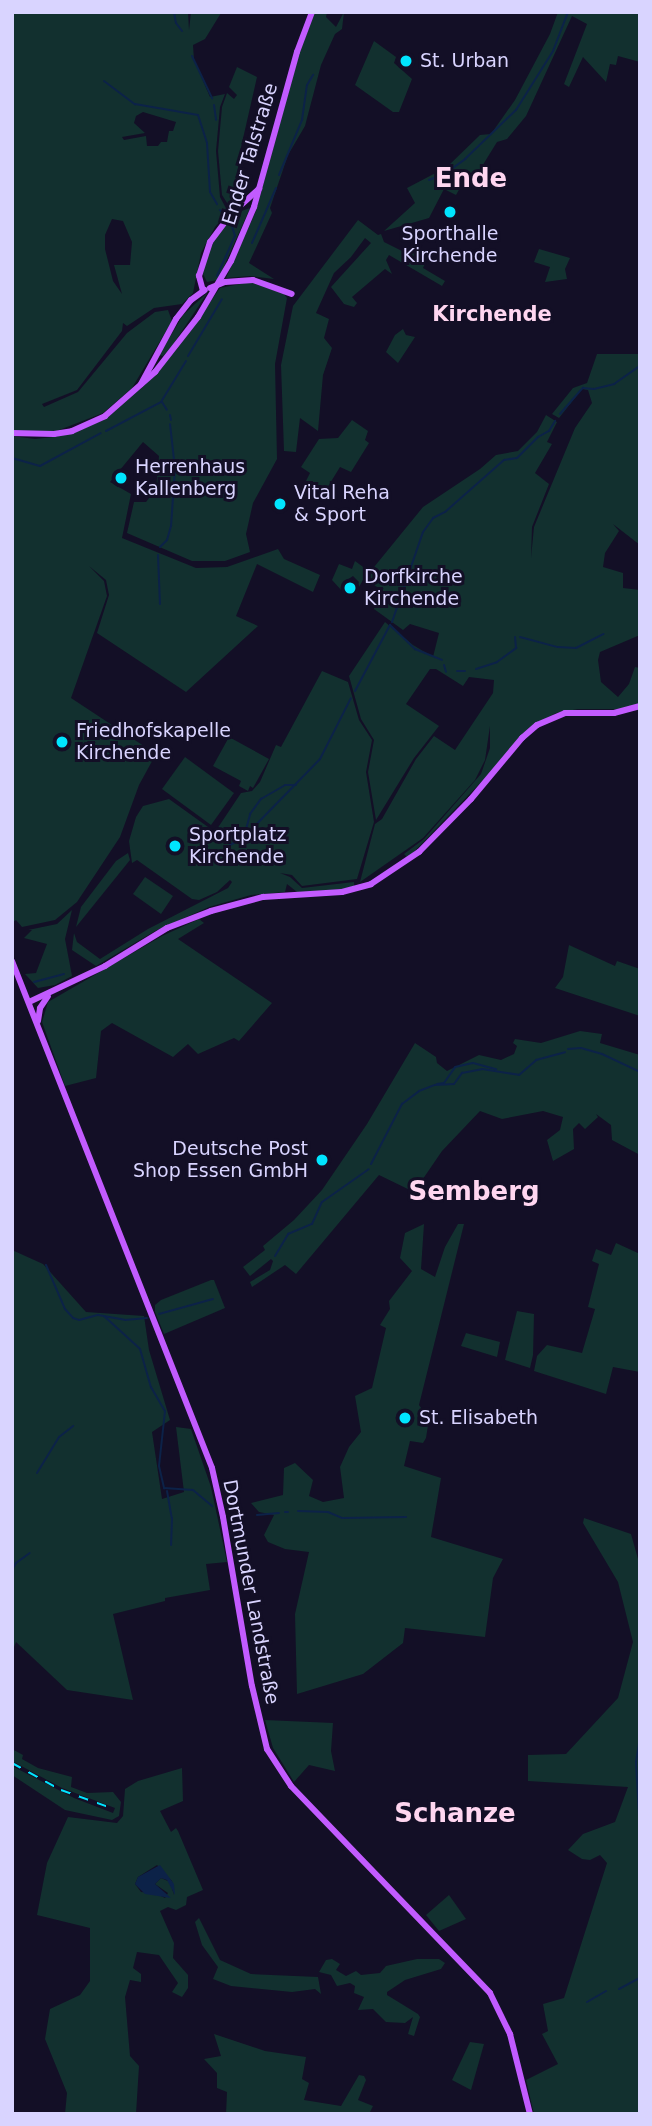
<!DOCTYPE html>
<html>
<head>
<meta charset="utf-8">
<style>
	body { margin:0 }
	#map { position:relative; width:652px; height:2126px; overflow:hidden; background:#130f26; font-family:"DejaVu Sans",sans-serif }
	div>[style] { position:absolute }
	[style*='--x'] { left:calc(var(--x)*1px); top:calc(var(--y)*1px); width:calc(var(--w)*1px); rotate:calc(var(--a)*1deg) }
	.green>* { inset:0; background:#12302f }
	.water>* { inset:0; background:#0c2248 }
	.stream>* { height:2px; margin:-1px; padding:0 1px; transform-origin:1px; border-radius:1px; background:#0c2248 }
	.major>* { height:6px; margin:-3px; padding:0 3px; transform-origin:3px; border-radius:3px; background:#c25bff }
	.rail>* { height:2px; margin-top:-1px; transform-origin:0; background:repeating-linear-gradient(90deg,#00e5ff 0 10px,transparent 0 19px) }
	.major-bridge>* { height:6px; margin:-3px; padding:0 3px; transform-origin:3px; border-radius:3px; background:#c25bff }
	.dots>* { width:19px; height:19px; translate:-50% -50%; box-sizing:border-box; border:4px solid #130f26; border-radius:50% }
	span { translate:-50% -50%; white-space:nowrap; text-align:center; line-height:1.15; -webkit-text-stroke:6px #130f26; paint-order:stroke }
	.poi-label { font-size:19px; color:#d9d4ff }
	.left { translate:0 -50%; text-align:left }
	.right { translate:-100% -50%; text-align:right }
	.street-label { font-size:19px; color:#d9d4ff }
	.neighbourhood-label { font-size:21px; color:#ffd6f0; font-weight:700 }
	.district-label { font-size:26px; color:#ffd6f0; font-weight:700 }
	.frame { position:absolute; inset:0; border:14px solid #d9d4ff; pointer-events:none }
</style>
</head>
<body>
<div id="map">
	<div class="green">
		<i style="clip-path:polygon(evenodd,12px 12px,188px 12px,189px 30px,191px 12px,221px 13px,205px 39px,193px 45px,194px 60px,210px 97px,225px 94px,220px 107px,216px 151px,220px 197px,228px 212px,215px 227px,201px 253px,193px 293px,182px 304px,154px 308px,127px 326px,123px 323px,122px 331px,77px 390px,42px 404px,44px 407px,78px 392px,127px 333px,155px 312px,168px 310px,172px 321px,132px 388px,103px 413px,54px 432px,12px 431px,12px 12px,143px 112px,176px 122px,173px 131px,169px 131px,167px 142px,161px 142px,158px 146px,147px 146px,146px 136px,124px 140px,122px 137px,145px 133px,134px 123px,136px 116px,143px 112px,12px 12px,112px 219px,123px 221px,132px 242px,130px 265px,114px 265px,122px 294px,113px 281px,105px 249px,105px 235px,112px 219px)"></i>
		<i style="clip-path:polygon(315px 12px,327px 12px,326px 17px,336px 27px,344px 12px,342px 29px,335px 34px,321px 65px,305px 126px,288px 155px,270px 208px,272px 213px,249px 263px,274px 279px,250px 276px,226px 278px,256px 211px,299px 54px)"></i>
		<i style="clip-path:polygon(558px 12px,640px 12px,640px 62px,618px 56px,616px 65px,610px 64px,606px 82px,583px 57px,569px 87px,564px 84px,587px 24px,572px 16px,526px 116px,507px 139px,497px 142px,476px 176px,469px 172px,456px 195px,444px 189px,429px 218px,384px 231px,415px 203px,407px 188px,447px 167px,480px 135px,491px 134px,515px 100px,550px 34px)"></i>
		<i style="clip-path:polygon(374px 41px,396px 57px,394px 63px,412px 79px,399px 112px,393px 112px,355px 85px)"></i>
		<i style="clip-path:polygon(237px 67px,257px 77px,239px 156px,236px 206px,231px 209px,222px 195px,218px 151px,222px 107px,227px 93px,234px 99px,237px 95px,229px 87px)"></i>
		<i style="clip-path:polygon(250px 208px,218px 280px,207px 282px,203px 274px,206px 256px,220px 230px,236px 213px)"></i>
		<i style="clip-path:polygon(358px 220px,378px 235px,381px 234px,384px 242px,408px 254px,412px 250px,428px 257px,423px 268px,445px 281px,442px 286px,389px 255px,386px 260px,392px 274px,385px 269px,352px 297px,357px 303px,354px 307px,344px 304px,331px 287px,371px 243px,365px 238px,351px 257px,334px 273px,316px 313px,329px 319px,324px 338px,332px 348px,323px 375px,318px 431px,300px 418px,296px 452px,284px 451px,281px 365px,293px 306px)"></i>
		<i style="clip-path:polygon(539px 249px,570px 258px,565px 269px,567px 279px,545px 282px,550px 267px,534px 262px)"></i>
		<i style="clip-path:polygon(250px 282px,284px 294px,287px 298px,275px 364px,277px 459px,253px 503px,246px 534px,250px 552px,225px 561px,192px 561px,127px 533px,134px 502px,146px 502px,156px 489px,159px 456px,143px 442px,110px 482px,131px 494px,122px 538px,196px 568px,227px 567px,278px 549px,284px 559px,320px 575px,313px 592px,257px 564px,236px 616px,258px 626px,186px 692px,97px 633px,109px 595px,106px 580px,89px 566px,104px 581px,107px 596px,71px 698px,156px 754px,139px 785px,120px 837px,77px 902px,55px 920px,22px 927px,16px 920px,12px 923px,12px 436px,35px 439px,54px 437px,73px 433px,106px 419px,145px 385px,177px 349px,220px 288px)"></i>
		<i style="clip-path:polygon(208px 292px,172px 346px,163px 356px,159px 355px,183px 315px)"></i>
		<i style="clip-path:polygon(403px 329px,406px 335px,415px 337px,398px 363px,386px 352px,395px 335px)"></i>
		<i style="clip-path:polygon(597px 354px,640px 354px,640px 545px,613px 524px,619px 531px,605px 553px,603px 567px,623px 573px,623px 588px,640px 590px,640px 635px,600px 652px,598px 660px,601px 682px,618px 697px,629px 684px,635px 667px,640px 668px,640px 703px,622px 709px,578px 709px,556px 713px,539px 722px,408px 858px,404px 854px,424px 839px,481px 774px,490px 748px,490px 726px,485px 760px,475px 780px,423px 838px,360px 882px,375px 824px,382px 819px,416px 759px,434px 736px,455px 750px,493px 693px,494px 680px,469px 677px,463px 686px,436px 669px,430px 669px,406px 704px,439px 726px,414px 758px,376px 820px,368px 772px,374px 740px,361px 719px,349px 676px,385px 622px,413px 645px,433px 657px,439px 633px,410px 624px,403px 630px,374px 609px,377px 587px,364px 578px,353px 598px,359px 582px,353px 576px,347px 580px,342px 591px,332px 580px,339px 564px,352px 569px,355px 561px,370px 572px,423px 507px,480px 469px,496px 455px,518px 451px,537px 432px,546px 415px,557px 422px,547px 442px,552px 444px,535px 473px,549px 484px,532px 527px,531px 558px,534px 527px,575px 428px,592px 403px,588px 390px,582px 389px,559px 418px,552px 414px,573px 388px,587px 383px)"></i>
		<i style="clip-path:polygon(352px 420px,368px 431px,365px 440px,369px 443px,351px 472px,340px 467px,324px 493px,306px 481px,310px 473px,301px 467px,319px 439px,338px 438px)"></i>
		<i style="clip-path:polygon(322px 671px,348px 682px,359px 720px,372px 740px,366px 772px,374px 822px,357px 879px,302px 886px,292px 875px,280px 873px,290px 877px,302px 888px,354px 882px,354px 886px,337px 891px,297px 892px,287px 884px,285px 892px,251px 895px,209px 907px,155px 931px,96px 966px,72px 950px,74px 933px,77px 942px,100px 959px,148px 929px,228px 888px,232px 882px,230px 880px,217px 892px,199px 900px,192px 899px,137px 860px,132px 863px,129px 841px,136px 817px,143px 806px,169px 799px,215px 832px,241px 793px,252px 791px,260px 782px,276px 745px,281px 747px)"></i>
		<i style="clip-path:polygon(229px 737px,269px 759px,253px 788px,250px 786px,248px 791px,239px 786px,241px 781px,213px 766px)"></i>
		<i style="clip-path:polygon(185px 757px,234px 793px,211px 825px,162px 789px)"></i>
		<i style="clip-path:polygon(128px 853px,130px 860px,76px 927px,81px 907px,116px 861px)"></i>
		<i style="clip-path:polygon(145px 877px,173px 896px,161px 914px,133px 894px)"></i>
		<i style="clip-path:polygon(72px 910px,65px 939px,72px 976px,55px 985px,38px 988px,25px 974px,36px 973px,47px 944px,24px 938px,32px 930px,28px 930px,57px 924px)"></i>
		<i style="clip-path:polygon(199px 919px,204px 923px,178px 939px,272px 1003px,239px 1041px,234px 1038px,198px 1054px,188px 1044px,173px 1057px,112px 1023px,101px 1031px,96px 1078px,65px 1086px,42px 1022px,48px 1002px,162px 936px)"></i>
		<i style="clip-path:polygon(569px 945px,615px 966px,617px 961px,640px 969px,640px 1016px,555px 988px,563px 977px)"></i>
		<i style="clip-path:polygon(580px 1031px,602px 1034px,600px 1043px,640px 1055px,640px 1155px,612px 1140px,611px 1125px,596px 1114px,598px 1117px,585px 1129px,579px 1123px,573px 1129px,574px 1149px,553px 1161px,547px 1140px,560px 1130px,563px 1117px,543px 1111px,502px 1119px,480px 1111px,442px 1151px,414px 1192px,379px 1175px,296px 1274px,285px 1265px,252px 1287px,250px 1282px,270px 1270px,273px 1261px,271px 1259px,250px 1276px,243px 1267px,265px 1250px,263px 1246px,294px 1220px,322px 1190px,367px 1124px,415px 1043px,436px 1057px,437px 1063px,447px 1071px,479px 1055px,501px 1060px,514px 1054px,517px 1046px,513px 1043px,515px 1039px,541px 1043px)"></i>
		<i style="clip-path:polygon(424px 1224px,421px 1269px,435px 1277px,445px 1247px,458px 1224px,464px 1224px,419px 1405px,429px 1419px,426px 1438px,423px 1443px,410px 1441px,404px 1466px,441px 1478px,431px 1537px,503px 1559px,493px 1578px,485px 1637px,405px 1628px,403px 1643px,363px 1674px,297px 1694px,295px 1614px,309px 1552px,285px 1549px,268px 1542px,264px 1535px,274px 1515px,259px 1512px,251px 1503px,283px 1495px,284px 1468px,295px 1463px,313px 1480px,309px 1496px,323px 1502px,344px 1498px,340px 1467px,349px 1447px,361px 1432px,355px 1396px,372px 1388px,386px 1328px,380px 1325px,390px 1309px,389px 1301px,412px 1271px,400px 1258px,405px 1233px)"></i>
		<i style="clip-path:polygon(616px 1243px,640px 1254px,640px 1372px,613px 1367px,606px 1394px,534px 1371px,537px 1356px,547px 1345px,582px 1353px,595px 1309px,588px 1307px,599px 1264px,592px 1261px,596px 1249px,611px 1255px)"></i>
		<i style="clip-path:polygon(12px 1250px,43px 1264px,86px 1312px,144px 1316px,149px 1350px,170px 1420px,152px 1432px,162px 1499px,184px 1492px,176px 1427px,191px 1429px,211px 1487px,227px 1562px,206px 1564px,210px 1590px,165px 1598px,165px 1601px,113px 1614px,133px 1700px,67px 1690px,16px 1642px,12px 1652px)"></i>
		<i style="clip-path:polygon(211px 1280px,214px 1280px,225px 1308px,164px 1334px,155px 1312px,155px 1305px,161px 1300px)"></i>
		<i style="clip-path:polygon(517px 1311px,534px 1314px,533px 1355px,530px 1368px,505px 1360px)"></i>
		<i style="clip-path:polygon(466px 1333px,500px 1342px,497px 1357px,461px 1346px)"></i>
		<i style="clip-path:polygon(584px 1518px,631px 1534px,640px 1566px,640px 2114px,534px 2114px,526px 2080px,558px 2064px,542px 2034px,548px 2031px,543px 2004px,564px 1998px,607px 1863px,600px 1855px,590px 1860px,582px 1859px,568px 1850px,583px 1834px,615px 1822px,628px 1787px,528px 1781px,528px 1755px,566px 1754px,618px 1698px,633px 1642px,618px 1582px,583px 1523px)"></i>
		<i style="clip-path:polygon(265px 1720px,333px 1723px,331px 1751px,335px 1771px,309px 1765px,294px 1782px,273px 1748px)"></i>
		<i style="clip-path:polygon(12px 1749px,23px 1755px,22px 1759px,38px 1768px,72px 1777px,71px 1787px,87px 1793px,113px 1792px,121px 1802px,119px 1816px,112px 1820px,65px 1810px,12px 1775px,12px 1766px,74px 1798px,113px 1813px,115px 1808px,62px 1788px,12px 1761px)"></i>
		<i style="clip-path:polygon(evenodd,182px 1768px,183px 1801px,160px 1811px,171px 1832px,176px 1828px,178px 1831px,203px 1890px,187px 1897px,186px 1905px,176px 1910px,168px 1907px,160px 1911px,174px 1943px,173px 1958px,188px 1975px,188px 1988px,182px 1997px,172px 1992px,178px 1983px,159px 1955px,137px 1952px,133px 1968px,141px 1974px,141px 1982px,130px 1980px,125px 1997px,130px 2056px,139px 2066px,136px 2114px,65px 2114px,67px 2093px,45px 2039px,50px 2009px,80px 1995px,90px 1981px,90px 1928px,37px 1915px,47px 1863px,68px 1817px,117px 1823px,123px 1816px,125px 1789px,138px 1781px,182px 1768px,157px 1865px,172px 1881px,174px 1895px,170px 1882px,161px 1878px,155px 1884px,168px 1893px,165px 1898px,155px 1893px,141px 1892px,135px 1884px,138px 1877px,157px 1865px)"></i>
		<i style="clip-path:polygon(449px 1895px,466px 1919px,439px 1931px,426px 1915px)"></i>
		<i style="clip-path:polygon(199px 1918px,220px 1960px,251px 1974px,318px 1977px,321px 1994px,315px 1989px,292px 1992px,231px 1986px,213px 1979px,218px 1967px,202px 1945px,195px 1922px)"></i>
		<i style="clip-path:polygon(332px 1959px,340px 1964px,336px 1970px,346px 1976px,356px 1971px,361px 1975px,380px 1973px,386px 1966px,417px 1959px,439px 1959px,445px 1963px,441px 1969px,405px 1980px,387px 1992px,387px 1995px,418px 2014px,420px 2017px,414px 2036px,408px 2034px,413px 2017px,405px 2023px,386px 2022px,373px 2009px,358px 2010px,364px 1997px,354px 1993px,355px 1986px,350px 1983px,337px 1986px,331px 1975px,319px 1972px,326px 1960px)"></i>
		<i style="clip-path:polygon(214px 2034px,265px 2051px,306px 2057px,302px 2079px,309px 2083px,304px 2100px,341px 2106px,359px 2075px,364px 2076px,366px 2080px,358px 2100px,373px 2106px,369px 2114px,226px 2114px,227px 2092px,217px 2088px,217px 2073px,204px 2059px,221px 2056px)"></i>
		<i style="clip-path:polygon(470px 2042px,484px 2044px,471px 2090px,452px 2080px)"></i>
	</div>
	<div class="water">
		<i style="clip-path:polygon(160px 1865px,174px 1884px,175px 1895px,167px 1880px,161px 1878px,155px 1884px,171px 1898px,145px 1894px,135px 1884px,138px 1877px)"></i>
	</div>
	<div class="stream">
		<i style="--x:174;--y:12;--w:11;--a:80"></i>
		<i style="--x:176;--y:23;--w:10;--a:53"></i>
		<i style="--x:192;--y:56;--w:47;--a:64.5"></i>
		<i style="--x:104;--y:81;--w:39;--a:37"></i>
		<i style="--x:135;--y:104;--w:64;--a:9.9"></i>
		<i style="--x:198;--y:115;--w:29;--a:72"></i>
		<i style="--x:207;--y:143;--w:49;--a:86.5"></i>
		<i style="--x:210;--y:192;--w:14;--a:60"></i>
		<i style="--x:214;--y:105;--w:15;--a:82"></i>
		<i style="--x:279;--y:175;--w:60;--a:-67.3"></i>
		<i style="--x:302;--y:120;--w:35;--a:-82"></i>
		<i style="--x:307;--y:85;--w:12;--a:-59"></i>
		<i style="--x:429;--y:180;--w:18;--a:-22"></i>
		<i style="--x:446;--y:173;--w:24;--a:-36"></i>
		<i style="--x:465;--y:159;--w:71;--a:-43.9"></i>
		<i style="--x:516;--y:110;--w:70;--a:-57.9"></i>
		<i style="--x:553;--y:51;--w:42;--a:-69"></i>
		<i style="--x:220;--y:210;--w:4;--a:45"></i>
		<i style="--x:252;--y:243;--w:60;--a:-66.4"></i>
		<i style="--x:217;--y:276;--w:44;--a:-65.8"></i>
		<i style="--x:235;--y:236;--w:14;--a:-107"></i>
		<i style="--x:188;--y:356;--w:66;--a:-59.2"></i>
		<i style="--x:162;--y:402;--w:9;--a:58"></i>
		<i style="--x:560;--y:414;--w:35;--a:-49"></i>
		<i style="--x:583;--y:388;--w:11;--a:5"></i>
		<i style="--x:594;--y:389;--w:21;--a:-14"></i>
		<i style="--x:614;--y:384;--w:32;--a:-35"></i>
		<i style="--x:170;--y:415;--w:5;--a:79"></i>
		<i style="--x:106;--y:431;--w:62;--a:-27.8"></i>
		<i style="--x:161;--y:402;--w:48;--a:-58.6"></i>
		<i style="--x:12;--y:458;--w:29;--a:16"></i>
		<i style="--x:40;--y:466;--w:69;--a:-28.4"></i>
		<i style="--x:160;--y:547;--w:10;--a:-45"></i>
		<i style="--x:167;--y:540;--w:15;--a:-74"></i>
		<i style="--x:171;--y:526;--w:57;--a:-86"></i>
		<i style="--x:175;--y:469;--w:45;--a:-96.3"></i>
		<i style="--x:158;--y:555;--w:49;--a:87.7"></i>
		<i style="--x:392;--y:622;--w:95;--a:-71"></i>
		<i style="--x:423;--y:532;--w:17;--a:-54"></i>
		<i style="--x:433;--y:518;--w:13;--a:-27"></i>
		<i style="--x:445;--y:512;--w:79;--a:-41.4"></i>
		<i style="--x:504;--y:460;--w:13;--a:-9"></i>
		<i style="--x:517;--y:458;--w:30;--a:-45"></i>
		<i style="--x:538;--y:437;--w:13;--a:-29"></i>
		<i style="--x:549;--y:431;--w:12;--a:-59"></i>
		<i style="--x:520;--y:637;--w:39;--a:15"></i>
		<i style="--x:558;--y:647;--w:18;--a:3"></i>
		<i style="--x:576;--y:648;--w:31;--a:-27"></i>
		<i style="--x:444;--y:665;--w:7;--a:74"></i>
		<i style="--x:476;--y:669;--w:22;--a:-18"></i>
		<i style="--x:497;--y:662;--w:24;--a:-36"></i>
		<i style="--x:516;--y:648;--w:11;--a:-95"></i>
		<i style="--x:457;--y:671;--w:8;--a:0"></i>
		<i style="--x:355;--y:691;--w:75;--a:-62.1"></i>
		<i style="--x:390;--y:625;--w:35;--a:44"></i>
		<i style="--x:415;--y:649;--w:29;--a:22"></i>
		<i style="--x:244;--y:837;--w:24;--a:-75"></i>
		<i style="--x:250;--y:814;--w:19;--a:-54"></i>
		<i style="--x:261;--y:799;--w:28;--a:-30"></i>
		<i style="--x:285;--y:785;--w:11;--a:0"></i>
		<i style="--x:230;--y:845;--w:15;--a:-28"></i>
		<i style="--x:243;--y:838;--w:110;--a:-45.7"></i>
		<i style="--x:320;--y:759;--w:68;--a:-63.1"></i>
		<i style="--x:34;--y:982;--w:31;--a:-15"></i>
		<i style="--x:568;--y:1049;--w:13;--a:-4"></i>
		<i style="--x:581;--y:1048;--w:22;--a:16"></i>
		<i style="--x:602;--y:1054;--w:42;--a:25.3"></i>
		<i style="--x:437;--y:1084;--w:7;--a:-8"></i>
		<i style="--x:444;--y:1083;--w:19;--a:-55"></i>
		<i style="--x:455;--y:1067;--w:18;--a:-13"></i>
		<i style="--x:473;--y:1063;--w:24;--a:15"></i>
		<i style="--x:371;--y:1164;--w:68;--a:-62.7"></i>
		<i style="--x:402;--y:1104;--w:21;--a:-37"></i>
		<i style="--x:419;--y:1091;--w:17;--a:-21"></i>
		<i style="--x:435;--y:1085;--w:19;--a:-3"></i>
		<i style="--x:454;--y:1084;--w:14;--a:-54"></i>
		<i style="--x:462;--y:1073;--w:20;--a:-11"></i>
		<i style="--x:482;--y:1069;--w:37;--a:9"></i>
		<i style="--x:519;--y:1075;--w:23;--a:-41"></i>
		<i style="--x:536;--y:1060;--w:30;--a:-15"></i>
		<i style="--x:275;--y:1256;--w:26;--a:-59"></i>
		<i style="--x:288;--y:1234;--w:26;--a:-23"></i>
		<i style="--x:312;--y:1224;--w:24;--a:-66"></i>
		<i style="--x:322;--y:1202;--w:57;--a:-35.1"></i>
		<i style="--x:46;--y:1265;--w:48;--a:66.6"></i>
		<i style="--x:65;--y:1309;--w:12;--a:48"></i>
		<i style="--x:73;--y:1318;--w:6;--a:18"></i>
		<i style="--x:79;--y:1320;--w:20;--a:-15"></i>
		<i style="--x:98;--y:1315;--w:27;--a:10"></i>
		<i style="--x:125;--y:1320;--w:22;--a:-5"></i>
		<i style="--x:159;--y:1314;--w:56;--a:-15.5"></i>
		<i style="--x:104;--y:1316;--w:49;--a:42.5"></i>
		<i style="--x:140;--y:1349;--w:40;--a:74"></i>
		<i style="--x:151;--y:1387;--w:28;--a:60"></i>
		<i style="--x:165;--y:1411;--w:55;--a:96.2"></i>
		<i style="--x:159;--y:1466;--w:23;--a:77"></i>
		<i style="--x:164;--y:1488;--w:29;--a:4"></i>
		<i style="--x:193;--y:1490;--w:25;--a:40"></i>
		<i style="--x:37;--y:1473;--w:42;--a:-58.6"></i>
		<i style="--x:59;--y:1437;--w:18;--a:-38"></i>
		<i style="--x:167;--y:1491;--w:27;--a:80"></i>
		<i style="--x:172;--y:1518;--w:27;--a:92"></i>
		<i style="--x:298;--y:1511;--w:30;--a:2"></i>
		<i style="--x:328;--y:1512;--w:15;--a:23"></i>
		<i style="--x:342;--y:1518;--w:64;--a:-0.9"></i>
		<i style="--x:285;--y:1512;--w:3;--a:0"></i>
		<i style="--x:257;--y:1515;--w:22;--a:-5"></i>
		<i style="--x:12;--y:1570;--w:8;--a:-60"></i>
		<i style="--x:16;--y:1563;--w:17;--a:-36"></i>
		<i style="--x:640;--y:1737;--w:25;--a:99"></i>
		<i style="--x:636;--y:1762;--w:72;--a:86.8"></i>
		<i style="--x:619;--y:1989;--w:24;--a:-28"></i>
		<i style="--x:587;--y:2002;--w:22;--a:-30"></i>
	</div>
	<div class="major">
		<i style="--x:225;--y:282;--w:28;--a:-4"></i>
		<i style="--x:253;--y:280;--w:41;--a:19.7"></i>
		<i style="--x:203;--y:291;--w:16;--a:-105"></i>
		<i style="--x:199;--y:276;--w:36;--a:-72"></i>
		<i style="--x:210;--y:242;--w:35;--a:-53"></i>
		<i style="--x:231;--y:214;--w:38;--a:-42"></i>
		<i style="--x:141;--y:384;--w:74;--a:-61.7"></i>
		<i style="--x:176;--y:319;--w:24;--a:-52"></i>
		<i style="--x:191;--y:300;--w:17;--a:-36"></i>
		<i style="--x:12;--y:433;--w:42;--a:1.4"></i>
		<i style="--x:54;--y:434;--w:18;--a:-9"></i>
		<i style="--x:72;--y:431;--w:36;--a:-24"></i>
		<i style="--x:105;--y:416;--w:67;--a:-41.3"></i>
		<i style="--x:155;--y:372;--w:70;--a:-52"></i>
		<i style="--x:198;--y:317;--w:65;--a:-59.5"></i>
		<i style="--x:231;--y:261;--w:59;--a:-66.9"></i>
		<i style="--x:254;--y:207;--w:161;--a:-74.5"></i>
		<i style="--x:297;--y:52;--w:43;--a:-69.4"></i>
		<i style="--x:12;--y:961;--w:545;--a:68.47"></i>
		<i style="--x:212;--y:1468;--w:50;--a:77.3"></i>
		<i style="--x:223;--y:1517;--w:171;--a:80.3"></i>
		<i style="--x:252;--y:1686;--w:65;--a:76.6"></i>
		<i style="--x:267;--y:1749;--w:44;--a:57"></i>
		<i style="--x:291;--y:1786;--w:287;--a:46.1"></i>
		<i style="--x:490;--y:1993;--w:46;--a:64"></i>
		<i style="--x:510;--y:2034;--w:82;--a:76"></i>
		<i style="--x:29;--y:1002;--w:84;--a:-25.3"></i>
		<i style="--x:105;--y:966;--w:73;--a:-31.5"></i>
		<i style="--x:167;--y:928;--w:47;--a:-21.1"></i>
		<i style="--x:211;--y:911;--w:54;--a:-15.1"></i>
		<i style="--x:263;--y:897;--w:79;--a:-3.6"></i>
		<i style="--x:342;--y:892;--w:30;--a:-15"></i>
		<i style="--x:371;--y:884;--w:58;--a:-33.7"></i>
		<i style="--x:419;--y:852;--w:74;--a:-45.5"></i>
		<i style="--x:471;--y:799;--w:80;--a:-50.1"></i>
		<i style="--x:522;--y:738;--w:20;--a:-41"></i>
		<i style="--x:537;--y:725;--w:30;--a:-23"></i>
		<i style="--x:565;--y:713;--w:49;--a:0"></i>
		<i style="--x:614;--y:713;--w:27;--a:-15"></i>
		<i style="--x:38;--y:1021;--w:13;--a:-81"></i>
		<i style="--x:40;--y:1008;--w:14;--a:-56"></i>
	</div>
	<div class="rail">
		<i style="--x:12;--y:1763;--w:56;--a:28.9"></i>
		<i style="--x:61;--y:1790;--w:56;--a:19.7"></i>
	</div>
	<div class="major-bridge">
		<i style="--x:210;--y:288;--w:16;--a:-22"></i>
	</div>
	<div class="dots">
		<i style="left:406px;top:61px;background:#00e5ff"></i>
		<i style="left:450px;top:212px;background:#00e5ff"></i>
		<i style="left:121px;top:478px;background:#00e5ff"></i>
		<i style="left:280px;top:504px;background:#00e5ff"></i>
		<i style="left:350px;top:588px;background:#00e5ff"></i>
		<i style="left:62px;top:742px;background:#00e5ff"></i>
		<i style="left:175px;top:846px;background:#00e5ff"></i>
		<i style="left:322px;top:1160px;background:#00e5ff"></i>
		<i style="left:405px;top:1418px;background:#00e5ff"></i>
	</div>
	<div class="poi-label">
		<span class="left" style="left:420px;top:61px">St. Urban</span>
		<span style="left:450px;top:245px">Sporthalle<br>Kirchende</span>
		<span class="left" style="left:135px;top:478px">Herrenhaus<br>Kallenberg</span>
		<span class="left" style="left:294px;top:504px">Vital Reha<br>&amp; Sport</span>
		<span class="left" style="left:364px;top:588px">Dorfkirche<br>Kirchende</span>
		<span class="left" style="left:76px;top:742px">Friedhofskapelle<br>Kirchende</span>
		<span class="left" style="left:189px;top:846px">Sportplatz<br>Kirchende</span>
		<span class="right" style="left:308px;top:1160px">Deutsche Post<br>Shop Essen GmbH</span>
		<span class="left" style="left:419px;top:1418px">St. Elisabeth</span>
	</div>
	<div class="street-label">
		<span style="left:250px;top:154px;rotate:-73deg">Ender Talstraße</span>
		<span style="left:251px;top:1592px;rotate:79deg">Dortmunder Landstraße</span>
	</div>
	<div class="neighbourhood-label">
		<span style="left:492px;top:314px">Kirchende</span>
	</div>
	<div class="district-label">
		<span style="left:471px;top:179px">Ende</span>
		<span style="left:474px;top:1192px">Semberg</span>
		<span style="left:455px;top:1814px">Schanze</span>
	</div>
	<div class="frame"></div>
</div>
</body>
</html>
